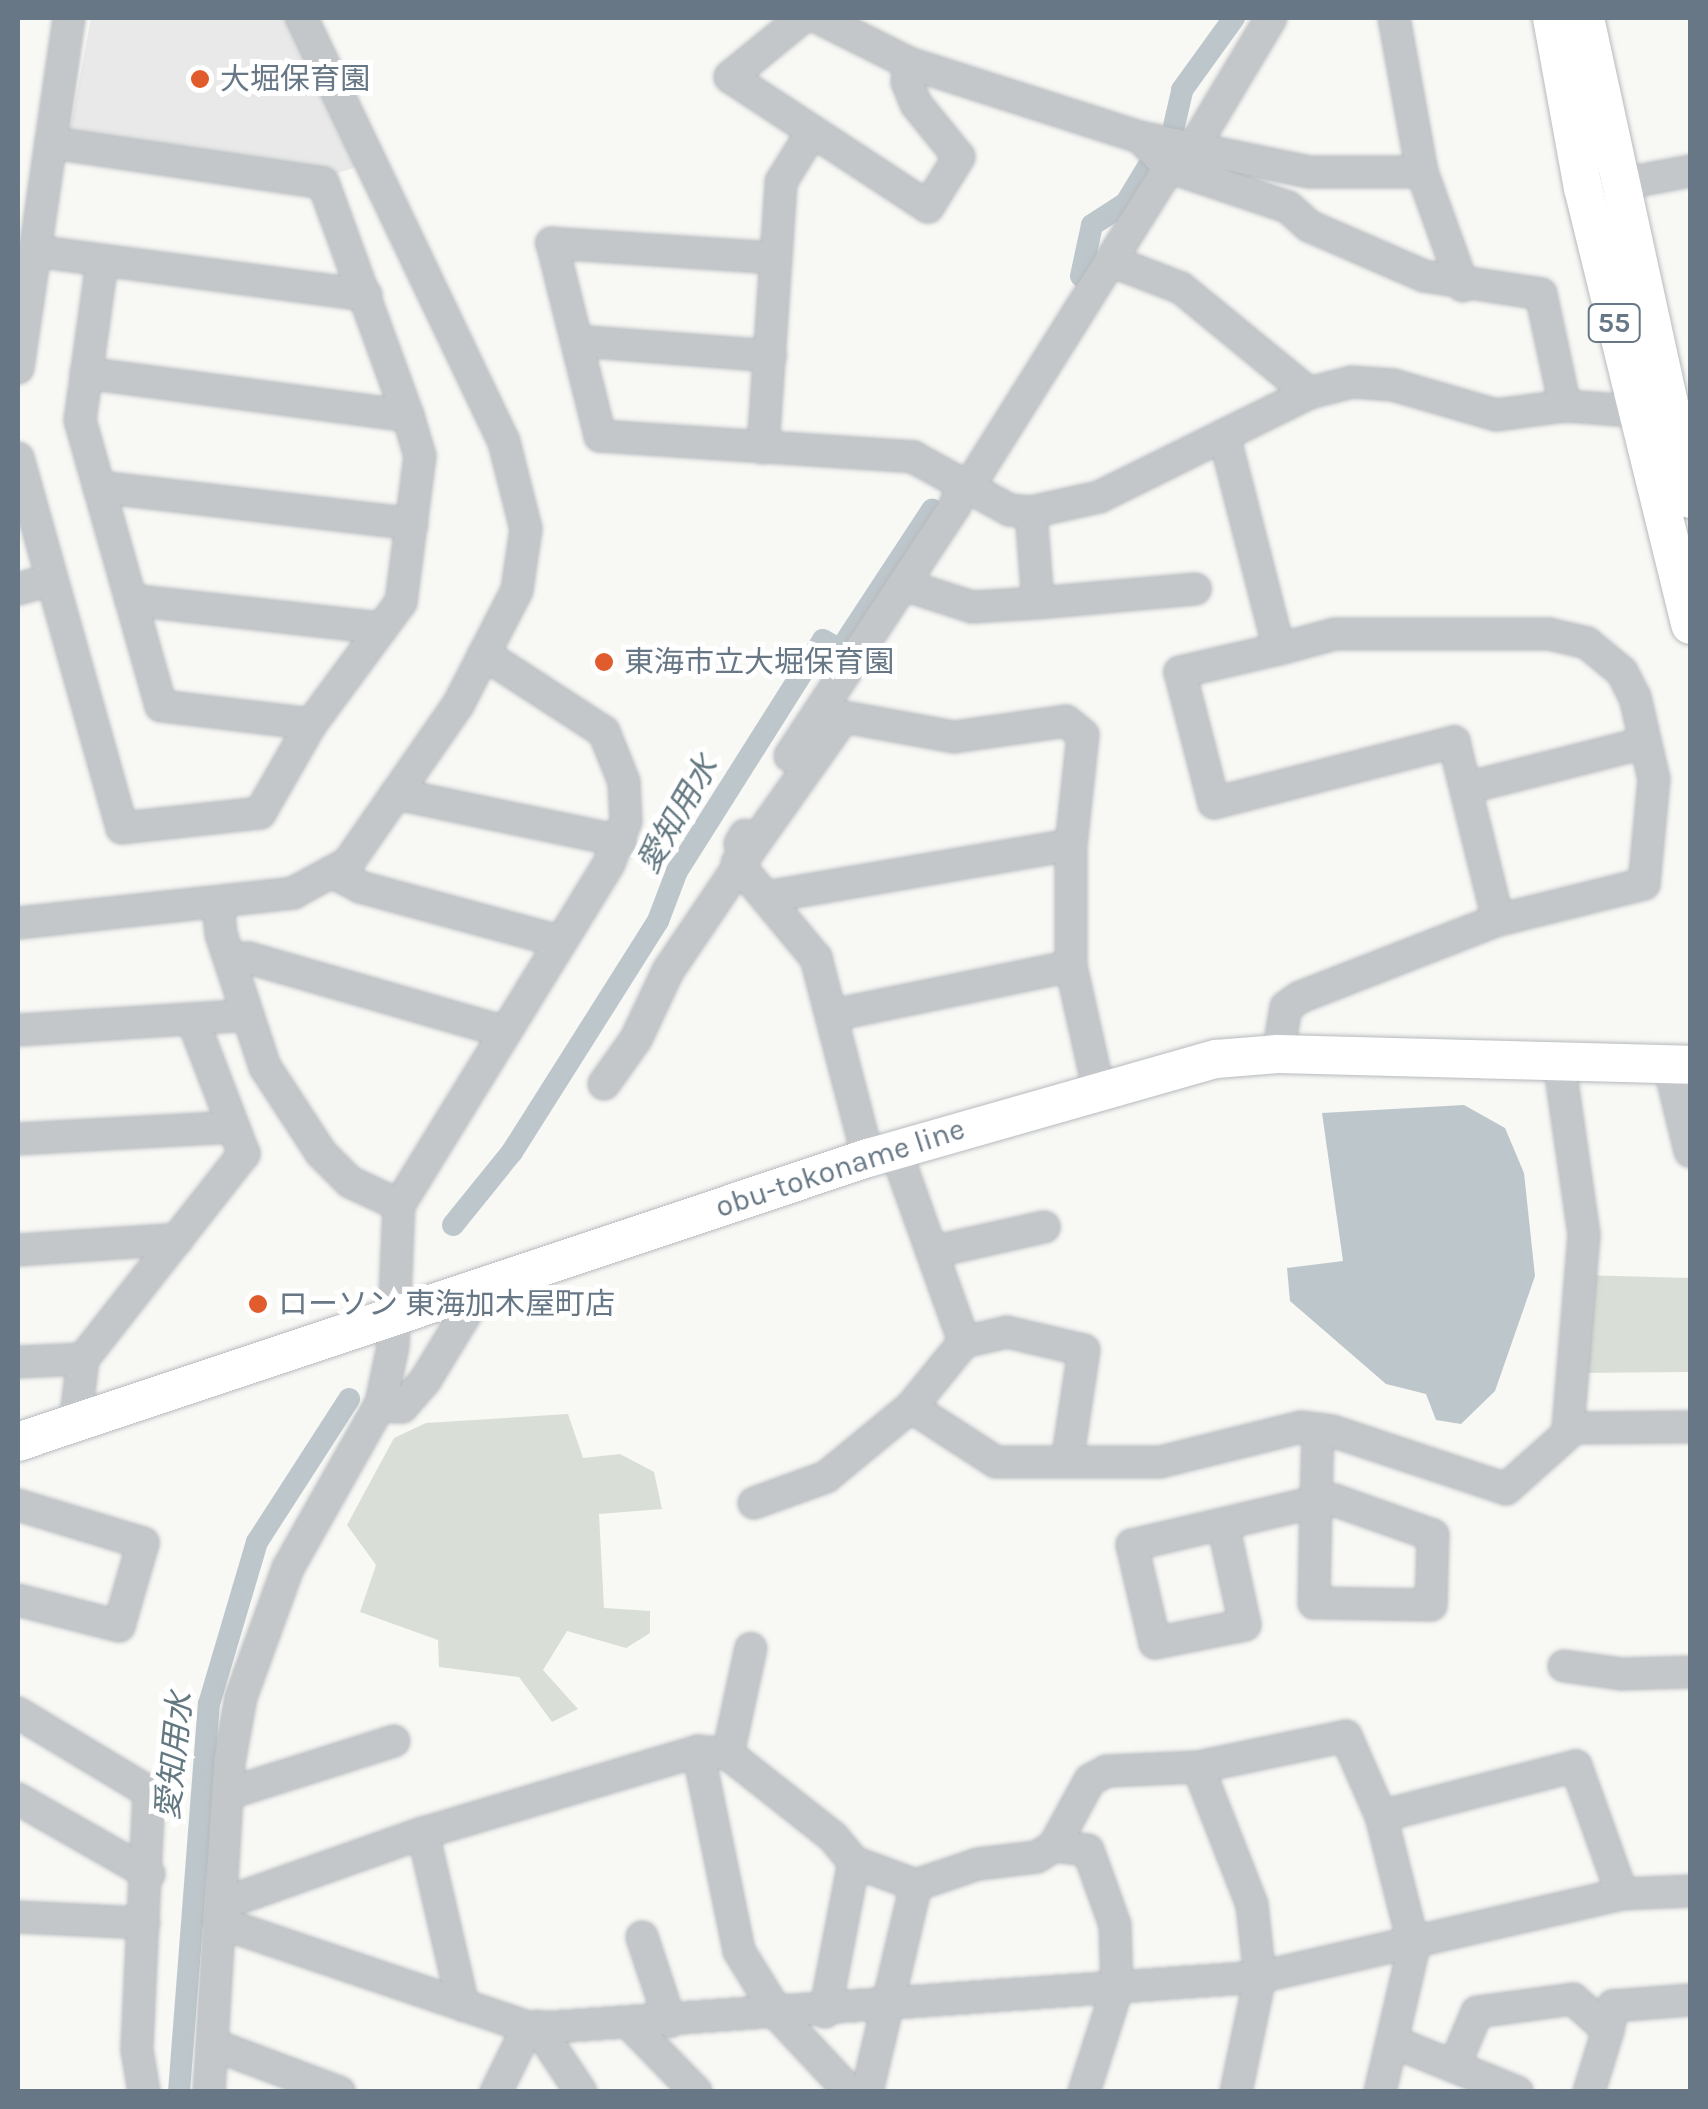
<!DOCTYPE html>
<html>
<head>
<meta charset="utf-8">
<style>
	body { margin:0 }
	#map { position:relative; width:1708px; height:2109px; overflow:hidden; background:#f8f8f5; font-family:Karla,"Noto Sans JP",sans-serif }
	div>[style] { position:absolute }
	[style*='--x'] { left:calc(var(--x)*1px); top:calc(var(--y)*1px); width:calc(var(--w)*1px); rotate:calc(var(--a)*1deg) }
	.built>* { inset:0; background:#e8e9e8 }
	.green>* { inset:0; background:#d9dfd6 }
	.water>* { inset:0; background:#bdc7cb }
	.canal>* { height:22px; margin:-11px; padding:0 11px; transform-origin:11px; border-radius:11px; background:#bdc7cb }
	.roads { filter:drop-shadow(0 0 2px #b6babe) drop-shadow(0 0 2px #b6babe) }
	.minor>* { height:30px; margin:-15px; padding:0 15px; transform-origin:15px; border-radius:15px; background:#c3c7ca }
	.major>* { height:38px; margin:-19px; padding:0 19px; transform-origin:19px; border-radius:19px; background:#fff }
	.dots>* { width:28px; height:28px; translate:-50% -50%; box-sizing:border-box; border:5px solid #fff; border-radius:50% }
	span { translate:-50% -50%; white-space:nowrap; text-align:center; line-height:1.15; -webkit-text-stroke:10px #fff; paint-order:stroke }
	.shield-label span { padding:2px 8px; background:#fff; border:2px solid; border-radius:8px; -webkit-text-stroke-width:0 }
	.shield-label { font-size:28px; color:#677785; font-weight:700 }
	.poi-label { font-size:30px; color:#677785 }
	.left { translate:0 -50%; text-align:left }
	.street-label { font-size:30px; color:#677785 }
	.water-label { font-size:32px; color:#637881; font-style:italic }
	.frame { position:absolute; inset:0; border:20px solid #677785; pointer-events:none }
</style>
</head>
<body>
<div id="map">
	<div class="built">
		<i style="clip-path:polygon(91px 18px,289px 18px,365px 164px,332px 175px,68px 141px)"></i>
	</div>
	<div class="green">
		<i style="clip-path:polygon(1581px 1275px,1690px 1278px,1690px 1372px,1575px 1373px)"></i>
		<i style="clip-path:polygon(568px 1414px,583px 1458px,620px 1454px,654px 1472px,662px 1509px,599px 1514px,604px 1608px,650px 1611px,650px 1633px,626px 1648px,567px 1631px,543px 1670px,578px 1709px,552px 1722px,519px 1677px,439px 1667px,438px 1640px,360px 1612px,376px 1565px,347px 1525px,394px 1438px,426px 1423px)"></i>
	</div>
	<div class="water">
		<i style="clip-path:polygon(1464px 1105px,1505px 1128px,1524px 1173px,1535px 1276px,1495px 1391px,1461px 1424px,1436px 1420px,1426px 1394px,1386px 1384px,1290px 1301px,1287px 1268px,1343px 1261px,1322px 1113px)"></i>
	</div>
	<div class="canal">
		<i style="--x:1174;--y:126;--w:37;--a:-77"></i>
		<i style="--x:1182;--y:90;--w:89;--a:-54.2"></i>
		<i style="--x:1081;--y:276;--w:52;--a:-77.8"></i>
		<i style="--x:1092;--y:225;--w:40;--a:-32.9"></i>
		<i style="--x:1126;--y:203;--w:41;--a:-59"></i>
		<i style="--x:453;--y:1225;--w:94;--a:-51.1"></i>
		<i style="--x:512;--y:1152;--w:273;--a:-57.7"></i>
		<i style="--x:658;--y:921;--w:53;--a:-69.2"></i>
		<i style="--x:677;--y:871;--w:273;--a:-57.7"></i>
		<i style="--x:823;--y:640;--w:20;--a:30"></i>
		<i style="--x:840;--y:650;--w:168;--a:-56.7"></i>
		<i style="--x:179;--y:2092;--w:389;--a:-85.6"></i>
		<i style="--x:209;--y:1704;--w:169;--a:-73.5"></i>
		<i style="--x:257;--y:1542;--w:170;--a:-57.2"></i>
	</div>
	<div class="roads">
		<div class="minor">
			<i style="--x:802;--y:18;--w:93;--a:140.7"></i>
			<i style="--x:730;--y:77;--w:237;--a:33.3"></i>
			<i style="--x:928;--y:207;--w:59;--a:-58.2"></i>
			<i style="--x:959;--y:157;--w:68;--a:-129.1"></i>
			<i style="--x:916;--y:104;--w:24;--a:-112"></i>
			<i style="--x:907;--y:82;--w:19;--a:-84"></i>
			<i style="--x:819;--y:18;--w:101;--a:26.6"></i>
			<i style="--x:909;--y:63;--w:243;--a:17.8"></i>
			<i style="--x:1394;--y:18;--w:157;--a:79.7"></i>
			<i style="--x:1422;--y:172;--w:121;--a:70.2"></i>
			<i style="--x:1195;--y:145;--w:148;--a:-59.1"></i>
			<i style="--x:1422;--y:172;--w:113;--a:180"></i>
			<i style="--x:1309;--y:172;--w:173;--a:-168.3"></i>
			<i style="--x:1140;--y:137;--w:42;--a:46"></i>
			<i style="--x:1169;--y:167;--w:126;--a:18.6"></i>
			<i style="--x:1288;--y:207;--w:28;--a:42"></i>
			<i style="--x:1309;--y:226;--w:125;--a:23.5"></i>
			<i style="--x:1424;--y:276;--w:118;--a:8.7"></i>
			<i style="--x:1541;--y:294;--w:115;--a:77.9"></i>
			<i style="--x:1622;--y:184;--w:69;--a:-10.8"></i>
			<i style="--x:35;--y:251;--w:334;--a:7.6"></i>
			<i style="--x:776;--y:258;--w:225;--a:-176.2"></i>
			<i style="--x:552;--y:243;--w:199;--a:76"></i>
			<i style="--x:600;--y:436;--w:314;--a:3.8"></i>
			<i style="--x:913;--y:457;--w:111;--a:28.7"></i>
			<i style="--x:1010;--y:510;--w:21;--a:5"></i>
			<i style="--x:1031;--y:512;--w:70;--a:-12.4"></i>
			<i style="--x:1099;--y:497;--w:234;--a:-26.3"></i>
			<i style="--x:1309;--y:393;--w:44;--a:-14.3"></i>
			<i style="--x:1352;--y:382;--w:41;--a:4.2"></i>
			<i style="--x:1393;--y:385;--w:107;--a:16.2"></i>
			<i style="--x:1496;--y:415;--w:70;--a:-7.4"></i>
			<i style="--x:1565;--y:406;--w:69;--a:4.1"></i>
			<i style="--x:1634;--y:411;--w:21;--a:31"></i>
			<i style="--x:102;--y:262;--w:160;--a:97.9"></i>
			<i style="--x:80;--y:420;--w:297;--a:74.2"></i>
			<i style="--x:161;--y:706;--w:151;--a:6.8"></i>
			<i style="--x:1124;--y:266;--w:61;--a:21.1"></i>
			<i style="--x:1181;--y:288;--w:166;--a:39.4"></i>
			<i style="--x:577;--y:341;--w:194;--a:4.4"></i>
			<i style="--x:18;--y:368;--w:354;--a:-81.7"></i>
			<i style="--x:86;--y:373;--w:325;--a:7.6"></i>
			<i style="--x:1224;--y:435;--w:221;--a:75.6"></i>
			<i style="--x:1279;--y:649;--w:102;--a:166.9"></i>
			<i style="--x:1180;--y:672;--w:135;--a:75.5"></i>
			<i style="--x:1214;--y:803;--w:248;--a:-14.3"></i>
			<i style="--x:1454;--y:742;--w:183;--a:76.1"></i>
			<i style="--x:1498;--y:920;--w:212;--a:158.7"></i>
			<i style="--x:1300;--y:997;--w:17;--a:144"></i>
			<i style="--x:1286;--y:1007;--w:48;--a:99.7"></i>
			<i style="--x:763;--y:448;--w:267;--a:-86.1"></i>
			<i style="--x:781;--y:182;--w:59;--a:-58.2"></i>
			<i style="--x:18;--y:458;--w:384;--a:74.3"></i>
			<i style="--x:122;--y:828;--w:139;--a:-6.2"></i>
			<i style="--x:260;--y:813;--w:103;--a:-60.2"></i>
			<i style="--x:311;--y:724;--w:152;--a:-53.6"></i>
			<i style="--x:401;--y:602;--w:147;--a:-82.6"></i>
			<i style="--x:420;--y:456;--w:42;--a:-106.7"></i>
			<i style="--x:408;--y:416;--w:248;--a:-110"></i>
			<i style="--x:323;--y:183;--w:275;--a:-171.6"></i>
			<i style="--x:99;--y:487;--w:315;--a:6.7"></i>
			<i style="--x:968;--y:488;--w:379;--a:-57.9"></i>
			<i style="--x:1031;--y:512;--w:91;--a:85.6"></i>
			<i style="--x:1038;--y:603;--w:158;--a:-5.1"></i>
			<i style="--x:904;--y:585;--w:71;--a:17.9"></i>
			<i style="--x:972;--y:607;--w:66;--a:-3.5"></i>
			<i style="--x:18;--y:589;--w:35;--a:-16"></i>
			<i style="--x:131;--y:600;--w:252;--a:6.4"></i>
			<i style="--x:1279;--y:649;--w:58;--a:-15"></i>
			<i style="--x:1335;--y:634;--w:214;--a:0"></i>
			<i style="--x:1549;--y:634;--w:39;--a:13"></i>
			<i style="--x:1587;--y:643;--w:45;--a:39.6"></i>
			<i style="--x:1622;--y:672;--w:28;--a:63"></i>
			<i style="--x:1635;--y:697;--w:84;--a:77"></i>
			<i style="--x:1654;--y:779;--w:105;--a:95.4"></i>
			<i style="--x:1644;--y:884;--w:150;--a:166.1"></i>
			<i style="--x:790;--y:756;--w:300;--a:-56.6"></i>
			<i style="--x:955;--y:506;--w:22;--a:-72"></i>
			<i style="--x:1466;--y:788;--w:184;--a:-14.2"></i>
			<i style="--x:396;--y:794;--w:229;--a:11.8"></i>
			<i style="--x:749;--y:851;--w:164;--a:-54.7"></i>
			<i style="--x:844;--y:717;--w:112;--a:10.3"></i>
			<i style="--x:954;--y:737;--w:113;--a:-8.1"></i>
			<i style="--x:1066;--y:721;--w:22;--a:39"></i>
			<i style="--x:1083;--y:735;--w:111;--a:96.2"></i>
			<i style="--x:1071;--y:845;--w:121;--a:90"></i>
			<i style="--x:1071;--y:966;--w:124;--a:77.4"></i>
			<i style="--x:737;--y:863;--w:124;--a:50.3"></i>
			<i style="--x:816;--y:958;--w:207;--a:75.4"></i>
			<i style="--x:331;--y:872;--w:33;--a:27"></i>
			<i style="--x:360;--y:887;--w:206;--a:15.2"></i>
			<i style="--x:766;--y:897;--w:309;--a:-9.7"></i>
			<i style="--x:218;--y:905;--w:29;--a:84"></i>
			<i style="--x:221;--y:934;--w:140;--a:71.7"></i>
			<i style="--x:265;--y:1067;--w:103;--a:56.9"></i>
			<i style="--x:321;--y:1153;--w:41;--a:45"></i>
			<i style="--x:350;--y:1182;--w:54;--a:25.1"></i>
			<i style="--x:18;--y:923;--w:277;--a:-6.2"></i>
			<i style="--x:293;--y:893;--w:63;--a:-28.6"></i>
			<i style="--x:348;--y:863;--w:193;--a:-55.2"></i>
			<i style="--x:458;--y:705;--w:129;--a:-62.8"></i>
			<i style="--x:517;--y:590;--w:62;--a:-81.6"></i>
			<i style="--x:526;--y:529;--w:90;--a:-104.2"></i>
			<i style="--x:504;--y:442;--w:470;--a:-115.5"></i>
			<i style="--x:230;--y:959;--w:19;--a:-3"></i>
			<i style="--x:249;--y:958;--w:263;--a:16.1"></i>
			<i style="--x:833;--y:1015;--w:243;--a:-11.6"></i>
			<i style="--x:18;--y:1030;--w:230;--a:-3.7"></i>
			<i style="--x:1559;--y:1061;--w:176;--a:81.8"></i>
			<i style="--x:1584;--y:1235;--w:194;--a:94.7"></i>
			<i style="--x:1568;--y:1428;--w:122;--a:-0.5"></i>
			<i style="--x:1669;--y:1065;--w:89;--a:76.3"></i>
			<i style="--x:604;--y:1084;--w:55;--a:-54.6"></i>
			<i style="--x:636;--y:1039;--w:75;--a:-64.8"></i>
			<i style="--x:668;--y:971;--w:145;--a:-56"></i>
			<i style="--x:749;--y:851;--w:11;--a:-142"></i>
			<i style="--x:740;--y:844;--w:10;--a:-61"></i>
			<i style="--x:18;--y:1139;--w:215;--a:-3.2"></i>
			<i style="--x:895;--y:1149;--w:205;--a:70.3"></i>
			<i style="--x:18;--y:1250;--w:160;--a:-3.9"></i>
			<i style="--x:932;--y:1252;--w:115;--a:-12.6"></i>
			<i style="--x:18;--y:1362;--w:65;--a:-2.6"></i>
			<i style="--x:380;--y:1406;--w:22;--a:3"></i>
			<i style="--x:402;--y:1407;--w:37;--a:-49"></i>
			<i style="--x:426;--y:1379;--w:84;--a:-58.6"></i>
			<i style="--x:470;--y:1307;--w:16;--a:-94"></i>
			<i style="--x:911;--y:1407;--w:84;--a:-50.8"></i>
			<i style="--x:964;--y:1342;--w:44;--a:-13.1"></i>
			<i style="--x:1007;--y:1332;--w:79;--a:13.2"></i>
			<i style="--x:1084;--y:1350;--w:113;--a:98.6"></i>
			<i style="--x:75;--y:1424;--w:65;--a:-83"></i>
			<i style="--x:83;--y:1359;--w:261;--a:-51.9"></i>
			<i style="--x:244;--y:1154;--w:142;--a:-111"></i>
			<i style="--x:754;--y:1503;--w:77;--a:-19.9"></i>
			<i style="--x:826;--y:1477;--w:110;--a:-39.5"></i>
			<i style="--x:911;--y:1407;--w:101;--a:32.9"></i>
			<i style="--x:996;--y:1462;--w:164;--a:0"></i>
			<i style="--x:1160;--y:1462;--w:145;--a:-13.9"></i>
			<i style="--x:1301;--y:1427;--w:31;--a:7"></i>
			<i style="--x:1332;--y:1431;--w:183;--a:18.4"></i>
			<i style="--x:1506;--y:1489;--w:90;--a:-41.8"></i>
			<i style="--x:18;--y:1505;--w:131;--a:16.9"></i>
			<i style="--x:143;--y:1543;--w:86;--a:106.1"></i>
			<i style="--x:119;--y:1626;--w:104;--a:-165.6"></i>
			<i style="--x:1223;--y:1524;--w:103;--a:77.7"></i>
			<i style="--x:1245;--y:1625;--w:92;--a:168.7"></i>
			<i style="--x:1155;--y:1643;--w:101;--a:-103.2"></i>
			<i style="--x:1132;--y:1545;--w:189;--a:-13.2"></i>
			<i style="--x:1316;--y:1502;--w:18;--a:-6"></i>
			<i style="--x:1334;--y:1500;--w:105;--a:19.5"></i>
			<i style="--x:1433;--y:1535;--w:70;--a:91.6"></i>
			<i style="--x:1431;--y:1605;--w:117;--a:-179"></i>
			<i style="--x:1314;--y:1603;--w:101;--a:-88.9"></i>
			<i style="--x:1316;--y:1502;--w:73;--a:-88.4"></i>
			<i style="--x:1564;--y:1666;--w:59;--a:7.9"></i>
			<i style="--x:1622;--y:1674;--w:68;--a:-1.7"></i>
			<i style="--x:18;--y:1713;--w:153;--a:31.1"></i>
			<i style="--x:149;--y:1792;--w:258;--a:92.7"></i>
			<i style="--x:137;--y:2050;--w:43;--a:80.5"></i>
			<i style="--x:698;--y:1751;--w:204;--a:78.4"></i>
			<i style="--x:739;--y:1951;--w:76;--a:58.4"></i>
			<i style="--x:779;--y:2016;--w:104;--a:46.9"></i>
			<i style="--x:728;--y:1754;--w:108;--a:-77.8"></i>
			<i style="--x:1198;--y:1767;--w:148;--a:68.6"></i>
			<i style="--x:1252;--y:1905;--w:72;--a:83.7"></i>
			<i style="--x:1260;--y:1977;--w:117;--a:101.8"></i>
			<i style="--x:227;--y:1794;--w:175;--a:-17.6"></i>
			<i style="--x:18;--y:1799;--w:151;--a:29.8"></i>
			<i style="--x:1381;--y:1816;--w:201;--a:-14.4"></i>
			<i style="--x:1576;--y:1766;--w:136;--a:70.2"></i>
			<i style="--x:423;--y:1833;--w:177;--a:76.9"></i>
			<i style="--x:1054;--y:1846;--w:34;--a:7"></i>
			<i style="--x:1088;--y:1850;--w:80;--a:70.2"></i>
			<i style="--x:1115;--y:1925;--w:64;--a:88.2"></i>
			<i style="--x:1117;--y:1989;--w:108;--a:107.8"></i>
			<i style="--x:222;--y:1904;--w:213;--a:-19.5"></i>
			<i style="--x:423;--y:1833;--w:287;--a:-16.6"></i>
			<i style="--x:698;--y:1751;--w:30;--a:6"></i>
			<i style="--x:728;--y:1754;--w:134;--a:38.3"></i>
			<i style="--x:833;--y:1837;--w:33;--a:50"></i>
			<i style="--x:854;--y:1862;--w:66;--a:20.4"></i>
			<i style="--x:916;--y:1885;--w:65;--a:-18.7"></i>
			<i style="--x:978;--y:1864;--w:59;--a:-6.8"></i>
			<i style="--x:1037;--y:1857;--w:20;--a:-33"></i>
			<i style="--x:1054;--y:1846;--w:75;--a:-61.4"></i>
			<i style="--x:1090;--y:1780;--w:19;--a:-28"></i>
			<i style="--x:1107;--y:1771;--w:91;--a:-2.5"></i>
			<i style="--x:1198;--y:1767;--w:151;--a:-11.8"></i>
			<i style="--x:1346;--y:1736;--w:87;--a:66.4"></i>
			<i style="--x:1381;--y:1816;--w:134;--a:75.8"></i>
			<i style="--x:1414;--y:1946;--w:150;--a:103.1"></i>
			<i style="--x:18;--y:1917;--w:126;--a:2.7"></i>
			<i style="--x:218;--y:1922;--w:327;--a:18.7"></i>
			<i style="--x:528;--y:2027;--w:25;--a:0"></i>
			<i style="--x:553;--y:2027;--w:709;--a:-4.05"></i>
			<i style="--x:1260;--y:1977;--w:371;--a:-12.9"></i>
			<i style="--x:1622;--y:1894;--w:68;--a:-2.5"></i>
			<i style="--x:642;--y:1937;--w:89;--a:71.6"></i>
			<i style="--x:825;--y:2012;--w:153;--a:-79.1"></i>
			<i style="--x:629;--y:2023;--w:96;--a:45.8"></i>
			<i style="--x:537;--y:2026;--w:79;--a:56.3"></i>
			<i style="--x:1608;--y:2030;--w:25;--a:-78"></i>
			<i style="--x:1613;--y:2006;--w:77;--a:-4.5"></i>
			<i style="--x:1396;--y:2043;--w:131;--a:22"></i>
			<i style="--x:214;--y:2045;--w:134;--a:20.6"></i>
			<i style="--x:1456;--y:2062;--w:54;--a:-67.2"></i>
			<i style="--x:1477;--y:2012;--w:97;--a:-7.7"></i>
			<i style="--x:1573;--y:1999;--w:47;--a:41.5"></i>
			<i style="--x:1608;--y:2030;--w:65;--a:107"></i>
			<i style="--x:209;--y:2092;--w:330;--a:-86.5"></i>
			<i style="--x:229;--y:1763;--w:67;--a:-79.7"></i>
			<i style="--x:241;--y:1697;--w:137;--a:-70"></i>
			<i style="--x:288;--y:1568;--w:189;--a:-60.6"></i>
			<i style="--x:381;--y:1403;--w:58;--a:-78.1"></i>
			<i style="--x:393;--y:1346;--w:141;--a:-87.6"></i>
			<i style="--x:399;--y:1205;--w:401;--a:-58.4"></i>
			<i style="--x:609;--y:863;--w:45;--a:-68"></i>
			<i style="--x:626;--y:821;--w:39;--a:-93"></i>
			<i style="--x:624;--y:782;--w:54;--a:-111.8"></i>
			<i style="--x:604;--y:732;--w:143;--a:-147"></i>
			<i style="--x:496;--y:2092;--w:72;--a:-63.8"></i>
			<i style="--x:867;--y:2092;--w:213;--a:-76.7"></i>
		</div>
		<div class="major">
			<i style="--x:1552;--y:18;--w:173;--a:79.7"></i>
			<i style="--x:1583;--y:188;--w:450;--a:76.2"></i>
			<i style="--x:1585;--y:18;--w:492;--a:77.7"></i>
			<i style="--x:18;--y:1442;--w:896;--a:-18.48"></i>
			<i style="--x:868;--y:1158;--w:362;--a:-15.9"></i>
			<i style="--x:1216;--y:1059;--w:62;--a:-4.6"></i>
			<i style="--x:1278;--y:1054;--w:412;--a:1.5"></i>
		</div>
	</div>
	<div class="dots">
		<i style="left:200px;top:79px;background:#e05c2c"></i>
		<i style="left:604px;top:662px;background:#e05c2c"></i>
		<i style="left:258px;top:1304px;background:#e05c2c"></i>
	</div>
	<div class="shield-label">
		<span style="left:1614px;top:323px">55</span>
	</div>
	<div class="poi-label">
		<span class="left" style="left:220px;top:79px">大堀保育園</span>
		<span class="left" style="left:624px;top:662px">東海市立大堀保育園</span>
		<span class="left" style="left:278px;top:1304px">ローソン 東海加木屋町店</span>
	</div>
	<div class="street-label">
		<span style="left:840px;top:1168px;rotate:-18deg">obu-tokoname line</span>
	</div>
	<div class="water-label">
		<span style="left:678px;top:815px;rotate:-60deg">愛知用水</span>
		<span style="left:175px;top:1756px;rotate:-84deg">愛知用水</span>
	</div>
	<div class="frame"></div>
</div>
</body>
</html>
